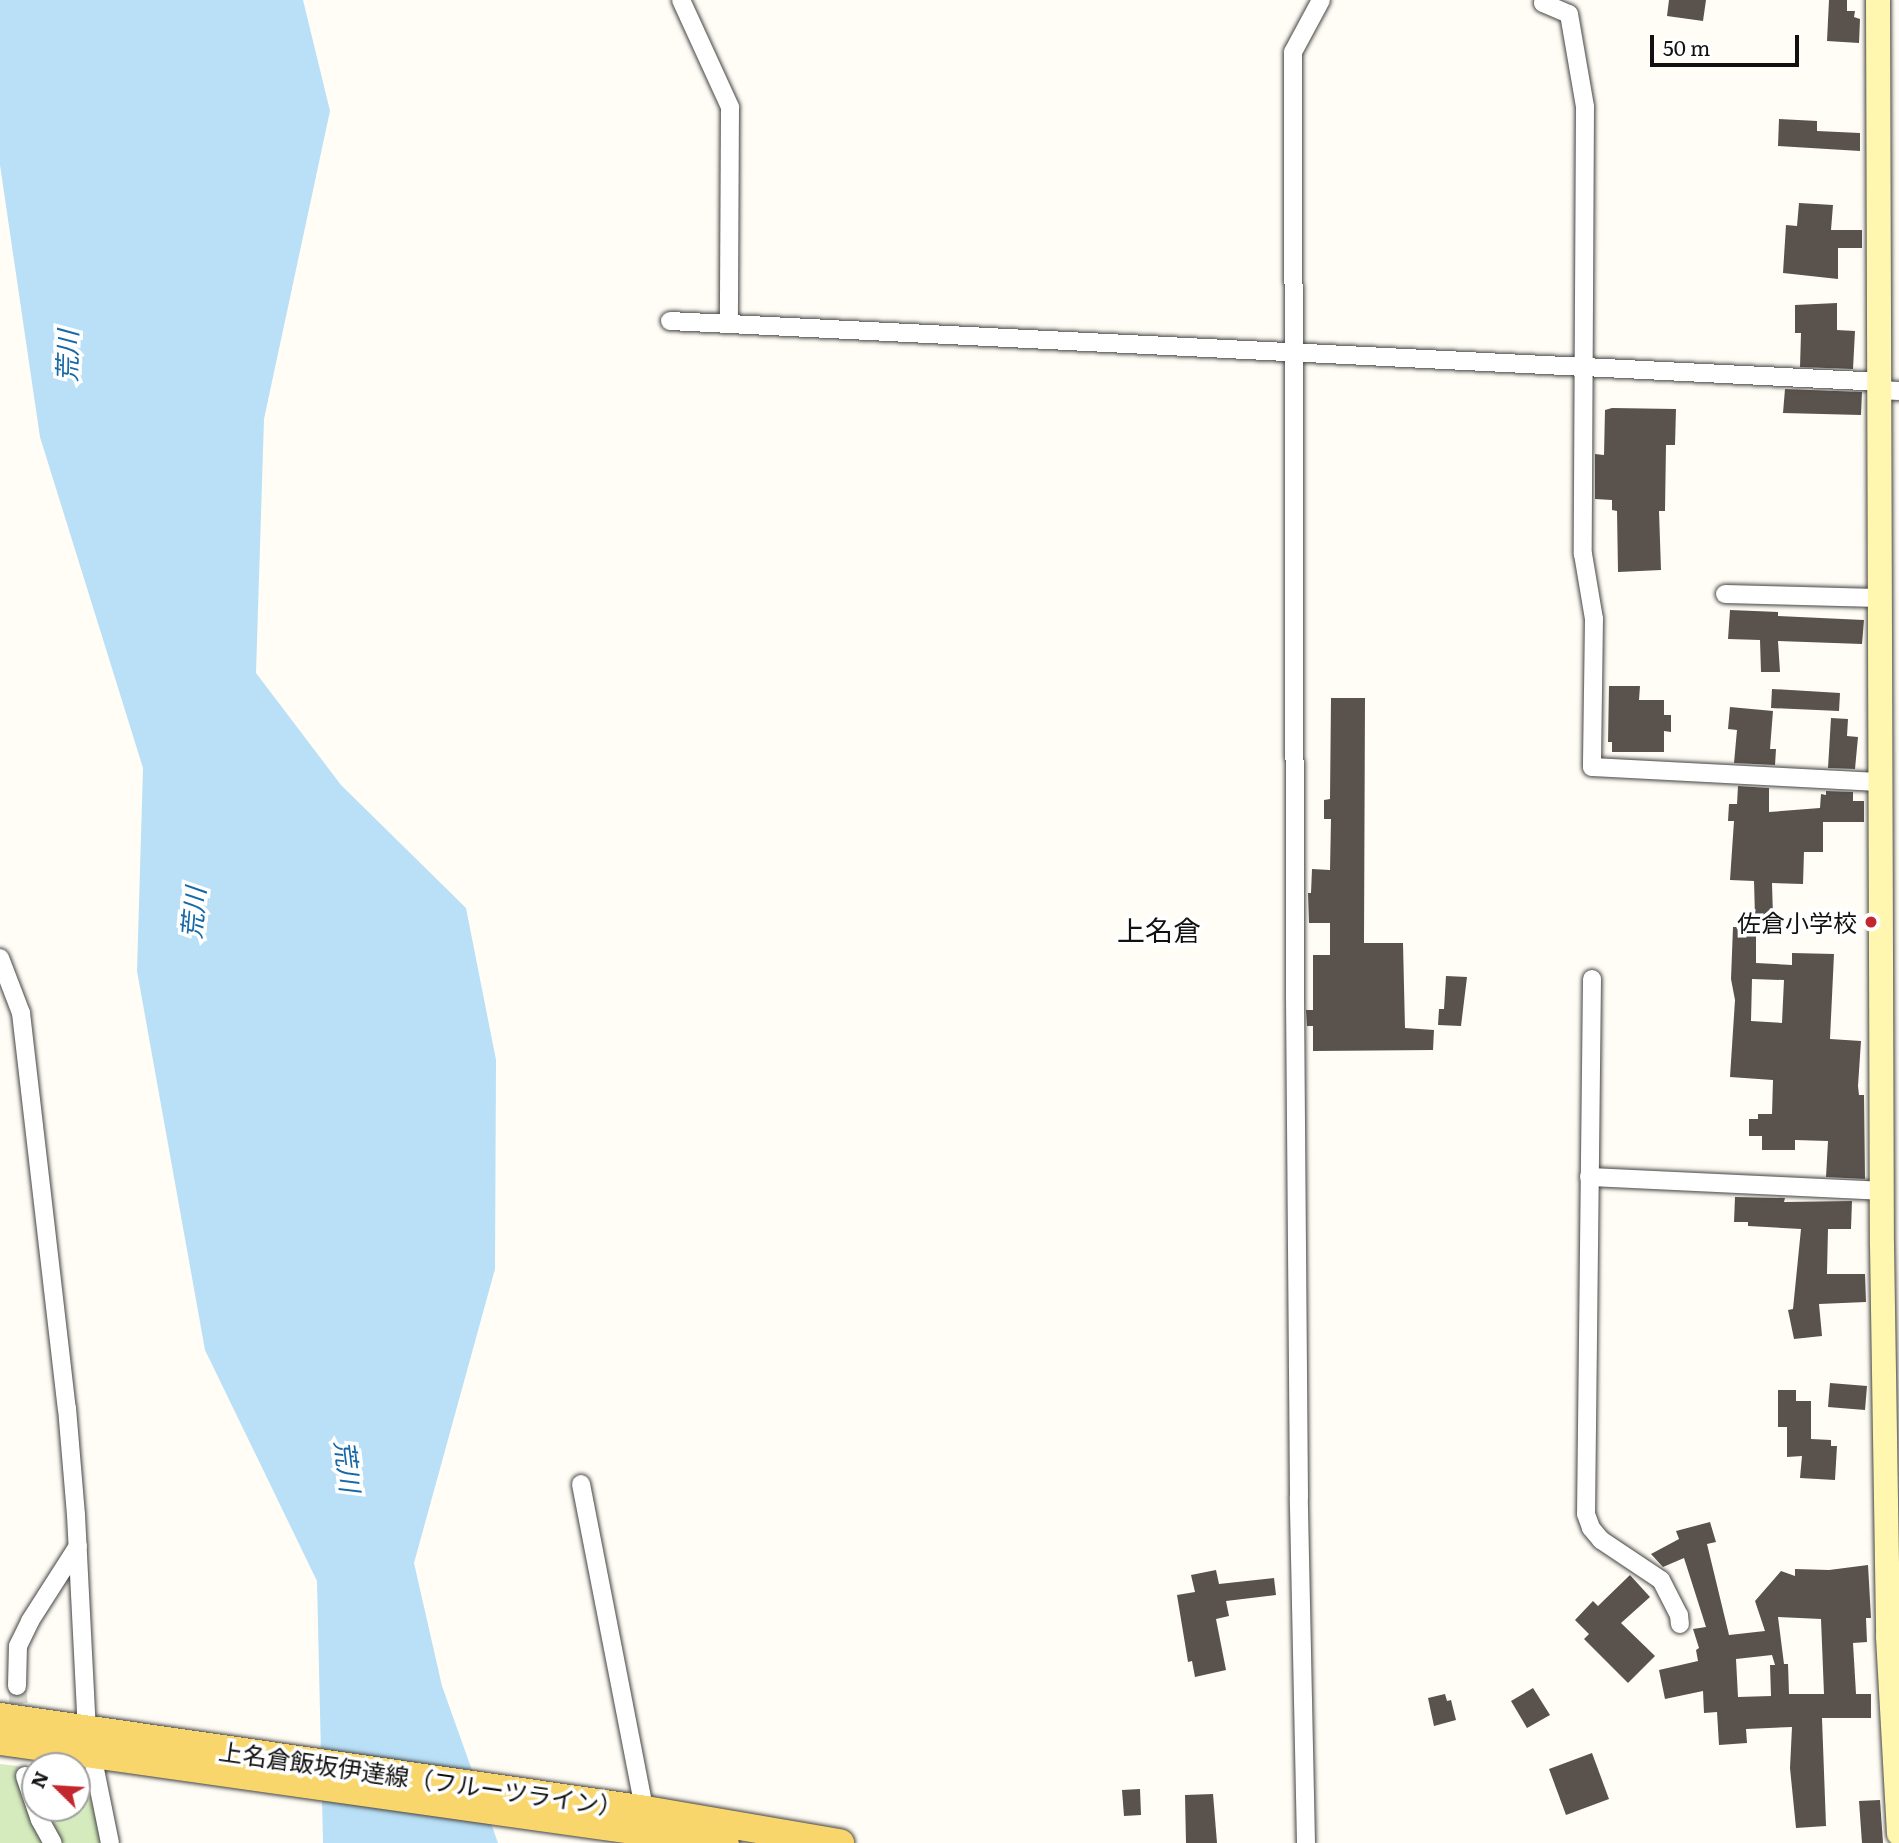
<!DOCTYPE html>
<html>
<head>
<meta charset="utf-8">
<style>
	body { margin:0 }
	#map { position:relative; width:1899px; height:1843px; overflow:hidden; background:#fffdf5; font-family:Literata,"Noto Sans JP",serif }
	div>[style] { position:absolute }
	[style*='--x'] { left:calc(var(--x)*1px); top:calc(var(--y)*1px); width:calc(var(--w)*1px); rotate:calc(var(--a)*1deg) }
	.green>* { inset:0; background:#d5ebbd }
	.water>* { inset:0; background:#b9e0f7 }
	.building>* { inset:0; background:#5a524d }
	.street-tunnel>* { height:18px; margin-top:-9px; transform-origin:0; background:repeating-linear-gradient(90deg,#dbdad3 0 18px,transparent 0 27px) }
	.roads { filter:drop-shadow(0 0 2px #444) drop-shadow(0 0 2px #444) }
	.street>* { height:18px; margin:-9px; padding:0 9px; transform-origin:9px; border-radius:9px; background:#fff }
	.secondary>* { height:24px; margin:-12px; padding:0 12px; transform-origin:12px; border-radius:12px; background:#fff6b0 }
	.primary>* { height:28px; margin:-14px; padding:0 14px; transform-origin:14px; border-radius:14px; background:#f9d66b }
	.dots>* { width:19px; height:19px; translate:-50% -50%; box-sizing:border-box; border:4px solid #fff; border-radius:50% }
	span { translate:-50% -50%; white-space:nowrap; text-align:center; line-height:1.15; -webkit-text-stroke:7px #fff; paint-order:stroke }
	.poi-label { font-size:24px; color:#111 }
	.right { translate:-100% -50%; text-align:right }
	.street-label { font-size:24px; color:#111 }
	.water-label { font-size:26px; color:#1768a6; font-style:italic }
	.quarter-label { font-size:28px; color:#111 }
	.north { position:absolute; left:21px; top:1752px; width:70px; height:70px; box-sizing:border-box; background:#fff; border:2px solid #a0a0a0; border-radius:50%; rotate:294deg; font-size:19px; font-weight:700; line-height:28px; text-align:center; color:#111 }
	.north::after { content:''; display:block; margin:auto; width:24px; height:32px; background:#c4262e; clip-path:polygon(50% 0,100% 100%,50% 72%,0 100%) }
	.scale { position:absolute; left:1650px; top:35px; width:149px; height:32px; box-sizing:border-box; border:4px solid #111; border-top:0; padding-left:9px; font-size:21px; line-height:24px; white-space:nowrap; color:#111; -webkit-text-stroke:5px #fff; paint-order:stroke }
</style>
</head>
<body>
<div id="map">
	<div class="green">
		<i style="clip-path:polygon(0 1764px,35px 1768px,35px 1808px,77px 1808px,77px 1774px,86px 1777px,102px 1843px,0 1843px)"></i>
	</div>
	<div class="water">
		<i style="clip-path:polygon(0 0,303px 0,330px 111px,264px 419px,256px 673px,341px 785px,466px 908px,496px 1060px,495px 1269px,414px 1563px,442px 1686px,498px 1843px,323px 1843px,317px 1581px,205px 1350px,137px 971px,143px 768px,40px 437px,0 165px)"></i>
	</div>
	<div class="building">
		<i style="clip-path:polygon(1669px 0,1706px 0,1703px 21px,1667px 16px)"></i>
		<i style="clip-path:polygon(1829px 0,1847px 0,1847px 11px,1855px 11px,1854px 17px,1860px 19px,1859px 43px,1827px 41px)"></i>
		<i style="clip-path:polygon(1779px 119px,1817px 121px,1817px 131px,1860px 133px,1860px 151px,1778px 146px)"></i>
		<i style="clip-path:polygon(1799px 203px,1833px 205px,1831px 230px,1862px 230px,1862px 248px,1838px 248px,1838px 279px,1783px 273px,1786px 225px,1797px 226px)"></i>
		<i style="clip-path:polygon(1837px 303px,1837px 330px,1855px 331px,1853px 369px,1800px 367px,1801px 333px,1795px 333px,1795px 305px)"></i>
		<i style="clip-path:polygon(1785px 389px,1862px 392px,1861px 415px,1783px 413px)"></i>
		<i style="clip-path:polygon(1612px 408px,1676px 409px,1675px 445px,1666px 445px,1665px 511px,1659px 511px,1661px 570px,1618px 572px,1617px 511px,1612px 510px,1612px 500px,1595px 499px,1595px 454px,1604px 455px,1605px 410px)"></i>
		<i style="clip-path:polygon(1730px 610px,1778px 612px,1778px 616px,1864px 620px,1862px 644px,1778px 641px,1780px 672px,1761px 672px,1760px 640px,1728px 639px)"></i>
		<i style="clip-path:polygon(1609px 686px,1640px 686px,1639px 700px,1664px 700px,1664px 715px,1671px 715px,1671px 732px,1664px 731px,1664px 752px,1612px 752px,1612px 742px,1608px 742px)"></i>
		<i style="clip-path:polygon(1772px 689px,1840px 693px,1839px 711px,1771px 708px)"></i>
		<i style="clip-path:polygon(1331px 698px,1365px 698px,1364px 943px,1403px 943px,1405px 1028px,1434px 1030px,1433px 1050px,1313px 1051px,1313px 1026px,1307px 1026px,1306px 1010px,1313px 1010px,1313px 955px,1330px 955px,1330px 923px,1309px 923px,1308px 893px,1311px 893px,1312px 869px,1330px 870px,1331px 819px,1324px 819px,1324px 800px,1330px 799px)"></i>
		<i style="clip-path:polygon(1730px 707px,1773px 711px,1770px 749px,1776px 749px,1775px 765px,1734px 763px,1737px 730px,1728px 729px)"></i>
		<i style="clip-path:polygon(1831px 718px,1848px 719px,1847px 736px,1858px 737px,1855px 769px,1828px 768px)"></i>
		<i style="clip-path:polygon(1738px 786px,1769px 788px,1769px 812px,1820px 808px,1821px 794px,1826px 795px,1826px 791px,1853px 792px,1853px 801px,1864px 801px,1864px 822px,1823px 822px,1823px 852px,1804px 852px,1803px 884px,1772px 883px,1773px 917px,1755px 917px,1754px 881px,1730px 880px,1734px 821px,1728px 821px,1729px 804px,1737px 804px)"></i>
		<i style="clip-path:polygon(evenodd,1733px 927px,1756px 927px,1756px 963px,1792px 965px,1792px 953px,1834px 954px,1830px 1039px,1861px 1041px,1858px 1086px,1859px 1095px,1864px 1095px,1865px 1179px,1826px 1177px,1828px 1141px,1795px 1140px,1795px 1150px,1762px 1150px,1762px 1136px,1749px 1136px,1749px 1119px,1758px 1119px,1758px 1114px,1772px 1114px,1773px 1080px,1730px 1077px,1735px 1000px,1731px 979px,1733px 927px,1752px 979px,1784px 980px,1782px 1023px,1751px 1021px,1752px 979px)"></i>
		<i style="clip-path:polygon(1446px 976px,1467px 977px,1461px 1026px,1438px 1025px,1439px 1009px,1444px 1009px)"></i>
		<i style="clip-path:polygon(1735px 1197px,1785px 1198px,1784px 1202px,1852px 1201px,1851px 1229px,1828px 1229px,1827px 1274px,1865px 1274px,1866px 1302px,1819px 1304px,1822px 1336px,1794px 1339px,1788px 1310px,1793px 1309px,1801px 1229px,1748px 1226px,1748px 1222px,1734px 1222px)"></i>
		<i style="clip-path:polygon(1830px 1383px,1867px 1386px,1865px 1410px,1828px 1407px)"></i>
		<i style="clip-path:polygon(1778px 1390px,1796px 1390px,1796px 1401px,1811px 1401px,1811px 1439px,1831px 1440px,1831px 1446px,1837px 1446px,1835px 1480px,1800px 1478px,1802px 1456px,1787px 1457px,1787px 1427px,1778px 1427px)"></i>
		<i style="clip-path:polygon(evenodd,1710px 1522px,1716px 1542px,1707px 1544px,1729px 1635px,1765px 1631px,1755px 1601px,1781px 1571px,1795px 1576px,1795px 1569px,1829px 1570px,1868px 1565px,1871px 1618px,1866px 1618px,1867px 1642px,1853px 1643px,1856px 1694px,1871px 1694px,1871px 1718px,1822px 1718px,1826px 1826px,1796px 1828px,1790px 1768px,1792px 1727px,1746px 1729px,1747px 1743px,1719px 1745px,1717px 1712px,1704px 1713px,1703px 1691px,1665px 1699px,1659px 1670px,1698px 1661px,1696px 1650px,1699px 1648px,1693px 1629px,1706px 1627px,1684px 1558px,1663px 1567px,1651px 1554px,1679px 1539px,1676px 1531px,1710px 1522px,1778px 1617px,1821px 1619px,1824px 1694px,1789px 1694px,1788px 1664px,1784px 1664px,1778px 1617px,1710px 1522px,1772px 1655px,1775px 1665px,1770px 1665px,1771px 1696px,1738px 1697px,1736px 1659px,1772px 1655px)"></i>
		<i style="clip-path:polygon(1216px 1570px,1219px 1584px,1274px 1578px,1276px 1595px,1226px 1601px,1229px 1616px,1216px 1619px,1226px 1670px,1195px 1677px,1192px 1661px,1188px 1662px,1177px 1595px,1195px 1592px,1191px 1575px)"></i>
		<i style="clip-path:polygon(1630px 1575px,1650px 1597px,1621px 1623px,1655px 1656px,1628px 1683px,1584px 1639px,1589px 1634px,1575px 1620px,1593px 1601px,1598px 1606px)"></i>
		<i style="clip-path:polygon(1533px 1688px,1550px 1715px,1527px 1728px,1511px 1701px)"></i>
		<i style="clip-path:polygon(1445px 1694px,1447px 1701px,1451px 1700px,1456px 1720px,1434px 1726px,1428px 1698px)"></i>
		<i style="clip-path:polygon(1592px 1753px,1609px 1799px,1566px 1815px,1549px 1769px)"></i>
		<i style="clip-path:polygon(1140px 1789px,1141px 1815px,1124px 1816px,1122px 1790px)"></i>
		<i style="clip-path:polygon(1213px 1794px,1217px 1843px,1186px 1843px,1185px 1795px)"></i>
		<i style="clip-path:polygon(1880px 1800px,1883px 1843px,1862px 1843px,1859px 1801px)"></i>
	</div>
	<div class="street-tunnel">
		<i style="--x:17;--y:1686;--w:90;--a:84.9"></i>
	</div>
	<div class="roads">
		<div class="street">
			<i style="--x:681;--y:0;--w:118;--a:65.4"></i>
			<i style="--x:730;--y:107;--w:217;--a:90.3"></i>
			<i style="--x:1544;--y:0;--w:3;--a:108"></i>
			<i style="--x:1543;--y:3;--w:28;--a:23"></i>
			<i style="--x:1569;--y:14;--w:94;--a:80.2"></i>
			<i style="--x:1585;--y:107;--w:447;--a:90.3"></i>
			<i style="--x:1583;--y:554;--w:66;--a:80.4"></i>
			<i style="--x:1594;--y:619;--w:148;--a:90.8"></i>
			<i style="--x:1592;--y:767;--w:287;--a:3"></i>
			<i style="--x:670;--y:321;--w:1213;--a:2.88"></i>
			<i style="--x:1880;--y:390;--w:19;--a:3"></i>
			<i style="--x:1725;--y:594;--w:154;--a:1.5"></i>
			<i style="--x:0;--y:958;--w:59;--a:69.1"></i>
			<i style="--x:21;--y:1013;--w:398;--a:83.4"></i>
			<i style="--x:67;--y:1408;--w:107;--a:85.2"></i>
			<i style="--x:76;--y:1515;--w:215;--a:87.1"></i>
			<i style="--x:87;--y:1730;--w:115;--a:78.5"></i>
			<i style="--x:1592;--y:979;--w:535;--a:90.64"></i>
			<i style="--x:1586;--y:1514;--w:15;--a:70"></i>
			<i style="--x:1591;--y:1528;--w:16;--a:50"></i>
			<i style="--x:1601;--y:1540;--w:72;--a:33.7"></i>
			<i style="--x:1661;--y:1580;--w:39;--a:63"></i>
			<i style="--x:1679;--y:1615;--w:9;--a:84"></i>
			<i style="--x:1589;--y:1177;--w:293;--a:2.7"></i>
			<i style="--x:581;--y:1484;--w:341;--a:79"></i>
			<i style="--x:17;--y:1686;--w:40;--a:-88.6"></i>
			<i style="--x:18;--y:1646;--w:28;--a:-64"></i>
			<i style="--x:30;--y:1621;--w:89;--a:-57.4"></i>
			<i style="--x:25;--y:1776;--w:46;--a:71.2"></i>
			<i style="--x:40;--y:1820;--w:26;--a:61"></i>
			<i style="--x:1306;--y:1843;--w:346;--a:-91.2"></i>
			<i style="--x:1299;--y:1497;--w:503;--a:-90.46"></i>
			<i style="--x:1295;--y:994;--w:942;--a:-90.12"></i>
			<i style="--x:1293;--y:52;--w:59;--a:-61.7"></i>
		</div>
		<div class="secondary">
			<i style="--x:1878;--y:0;--w:1245;--a:89.82"></i>
			<i style="--x:1882;--y:1245;--w:392;--a:89.1"></i>
			<i style="--x:1888;--y:1637;--w:197;--a:86.8"></i>
		</div>
		<div class="primary">
			<i style="--x:0;--y:1717;--w:653;--a:8.19"></i>
			<i style="--x:646;--y:1810;--w:197;--a:9.7"></i>
			<i style="--x:0;--y:1741;--w:732;--a:8.01"></i>
		</div>
	</div>
	<div class="dots">
		<i style="left:1871px;top:922px;background:#c4262e"></i>
	</div>
	<div class="poi-label">
		<span class="right" style="left:1857px;top:922px">佐倉小学校</span>
	</div>
	<div class="street-label">
		<span style="left:421px;top:1778px;rotate:8deg">上名倉飯坂伊達線（フルーツライン）</span>
	</div>
	<div class="water-label">
		<span style="left:66px;top:356px;rotate:-89deg">荒川</span>
		<span style="left:192px;top:913px;rotate:-85deg">荒川</span>
		<span style="left:349px;top:1466px;rotate:83deg">荒川</span>
	</div>
	<div class="quarter-label">
		<span style="left:1159px;top:929px">上名倉</span>
	</div>
	<div class="north">N</div>
	<div class="scale">50 m</div>
</div>
</body>
</html>
